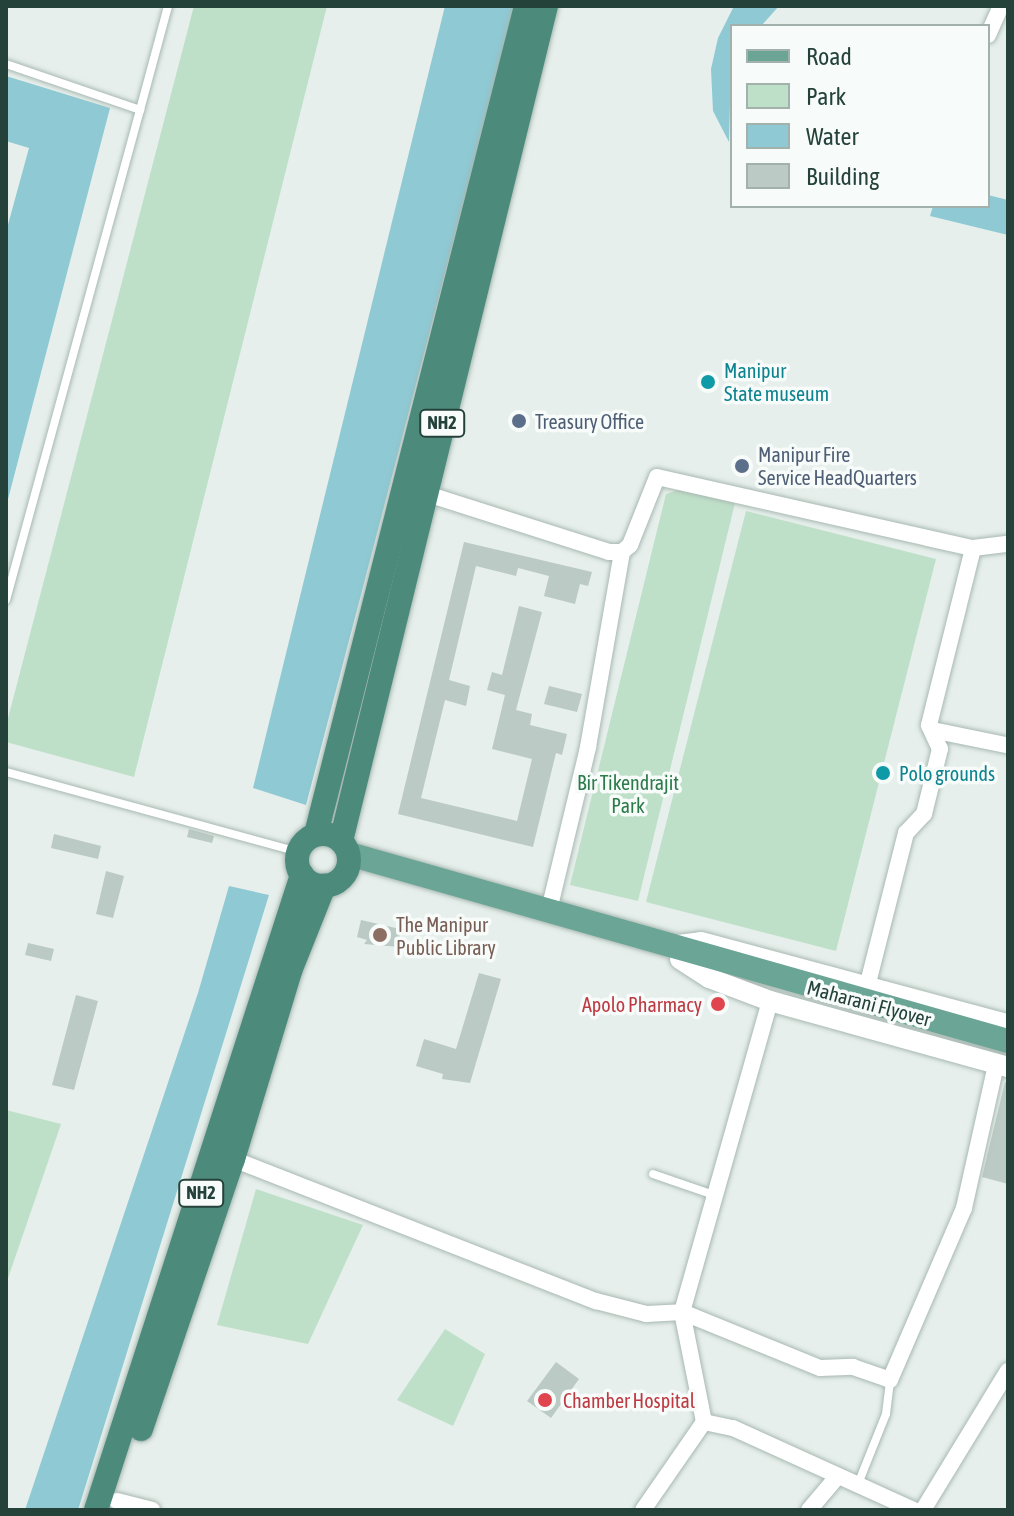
<!DOCTYPE html>
<html>
<head>
<meta charset="utf-8">
<style>
	body { margin:0 }
	#map { position:relative; width:1014px; height:1516px; overflow:hidden; background:#e6efeb; font-family:"Asap Condensed",sans-serif }
	div>[style] { position:absolute }
	[style*='--x'] { left:calc(var(--x)*1px); top:calc(var(--y)*1px); width:calc(var(--w)*1px); rotate:calc(var(--a)*1deg) }
	.green>* { inset:0; background:#bfe0c8 }
	.water>* { inset:0; background:#8ec9d4 }
	.building>* { inset:0; background:#bbcac4 }
	.roads { filter:drop-shadow(0 0 2px #a8b8b2) drop-shadow(0 0 2px #a8b8b2) }
	.service>* { height:8px; margin:-4px; padding:0 4px; transform-origin:4px; border-radius:4px; background:#fff }
	.minor>* { height:16px; margin:-8px; padding:0 8px; transform-origin:8px; border-radius:8px; background:#fff }
	.tertiary>* { height:20px; margin:-10px; padding:0 10px; transform-origin:10px; border-radius:10px; background:#fff }
	.primary>* { height:24px; margin:-12px; padding:0 12px; transform-origin:12px; border-radius:12px; background:#6aa596 }
	.trunk>* { height:24px; margin:-12px; padding:0 12px; transform-origin:12px; border-radius:12px; background:#4c8a7c }
	.trunk>.ring { margin:-12px; padding:0; box-sizing:content-box; background:none; border:24px solid #4c8a7c; border-radius:50% }
	.dots>* { width:22px; height:22px; translate:-50% -50%; box-sizing:border-box; border:4px solid #f7fbf9; border-radius:50% }
	span { translate:-50% -50%; white-space:nowrap; text-align:center; line-height:1.15; -webkit-text-stroke:7px #f7fbf9; paint-order:stroke }
	.shield-label span { padding:2px 6px; background:#f7fbf9; border:2px solid; border-radius:6px; -webkit-text-stroke-width:0 }
	.shield-label { font-size:18px; color:#24423a; font-weight:700 }
	.culture-label { font-size:20px; color:#0d838f }
	.left { translate:0 -50%; text-align:left }
	.service-label { font-size:20px; color:#4e5e75 }
	.park-label { font-size:20px; color:#2d7a4b }
	.education-label { font-size:20px; color:#785e54 }
	.street-label { font-size:20px; color:#24423a }
	.health-label { font-size:20px; color:#be3a42 }
	.right { translate:-100% -50%; text-align:right }
	.frame { position:absolute; inset:0; border:8px solid #24423a; pointer-events:none }
	.legend { position:absolute; left:730px; top:24px; width:260px; height:184px; box-sizing:border-box; background:#f7fbf9; border:2px solid #a3b1ad; margin:0; padding:10px 14px; list-style:none; font-size:24px; color:#24423a }
	.legend li { display:flex; align-items:center; gap:16px; height:40px }
	.legend b { width:40px; border:2px solid #a3b1ad }
</style>
</head>
<body>
<div id="map">
	<div class="green">
		<i style="clip-path:polygon(194px 6px,327px 6px,134px 777px,6px 742px,6px 726px)"></i>
		<i style="clip-path:polygon(679px 490px,735px 503px,638px 901px,570px 885px,666px 494px)"></i>
		<i style="clip-path:polygon(746px 511px,936px 559px,836px 951px,646px 902px)"></i>
		<i style="clip-path:polygon(6px 1110px,61px 1124px,6px 1284px)"></i>
		<i style="clip-path:polygon(256px 1189px,363px 1225px,308px 1344px,217px 1325px)"></i>
		<i style="clip-path:polygon(445px 1329px,485px 1354px,453px 1426px,397px 1400px)"></i>
	</div>
	<div class="water">
		<i style="clip-path:polygon(445px 6px,515px 6px,306px 805px,253px 788px)"></i>
		<i style="clip-path:polygon(734px 6px,779px 6px,761px 26px,732px 26px,729px 142px,713px 111px,711px 69px,718px 38px)"></i>
		<i style="clip-path:polygon(6px 76px,110px 108px,6px 507px,6px 232px,29px 148px,6px 141px)"></i>
		<i style="clip-path:polygon(988px 195px,1008px 200px,1008px 235px,930px 216px,933px 206px,988px 206px)"></i>
		<i style="clip-path:polygon(229px 886px,269px 895px,78px 1510px,25px 1510px,198px 993px)"></i>
	</div>
	<div class="building">
		<i style="clip-path:polygon(464px 542px,592px 572px,588px 586px,580px 584px,575px 604px,544px 596px,549px 576px,518px 568px,516px 576px,476px 566px,449px 680px,470px 686px,466px 706px,445px 700px,421px 798px,517px 821px,532px 759px,492px 749px,505px 695px,487px 690px,492px 672px,502px 675px,519px 606px,542px 612px,516px 710px,532px 714px,530px 725px,567px 734px,562px 755px,556px 753px,533px 847px,398px 814px)"></i>
		<i style="clip-path:polygon(549px 686px,582px 694px,577px 712px,544px 704px)"></i>
		<i style="clip-path:polygon(189px 829px,214px 836px,212px 843px,187px 837px)"></i>
		<i style="clip-path:polygon(54px 834px,101px 846px,98px 859px,51px 848px)"></i>
		<i style="clip-path:polygon(106px 871px,124px 876px,113px 918px,96px 914px)"></i>
		<i style="clip-path:polygon(361px 920px,400px 929px,400px 947px,364px 944px,367px 940px,357px 937px)"></i>
		<i style="clip-path:polygon(28px 943px,54px 949px,51px 961px,25px 955px)"></i>
		<i style="clip-path:polygon(479px 973px,501px 979px,470px 1083px,442px 1079px,443px 1074px,416px 1066px,424px 1039px,456px 1049px)"></i>
		<i style="clip-path:polygon(76px 995px,98px 1001px,74px 1090px,52px 1085px)"></i>
		<i style="clip-path:polygon(1005px 1082px,1008px 1083px,1008px 1184px,982px 1177px)"></i>
		<i style="clip-path:polygon(556px 1362px,579px 1379px,551px 1418px,527px 1401px)"></i>
	</div>
	<div class="roads">
		<div class="service">
			<i style="--x:6;--y:64;--w:142;--a:18.9"></i>
			<i style="--x:140;--y:110;--w:508;--a:105.29"></i>
			<i style="--x:140;--y:110;--w:108;--a:-74.9"></i>
			<i style="--x:6;--y:772;--w:303;--a:15.3"></i>
			<i style="--x:653;--y:1174;--w:68;--a:19"></i>
			<i style="--x:858;--y:1484;--w:75;--a:-68.2"></i>
			<i style="--x:886;--y:1414;--w:34;--a:-83"></i>
		</div>
		<div class="minor">
			<i style="--x:988;--y:35;--w:32;--a:-66"></i>
			<i style="--x:424;--y:493;--w:194;--a:17.7"></i>
			<i style="--x:609;--y:552;--w:13;--a:0"></i>
			<i style="--x:622;--y:552;--w:11;--a:-41"></i>
			<i style="--x:630;--y:545;--w:73;--a:-68.3"></i>
			<i style="--x:657;--y:477;--w:324;--a:12.7"></i>
			<i style="--x:973;--y:548;--w:35;--a:-7"></i>
			<i style="--x:932;--y:730;--w:76;--a:11.5"></i>
			<i style="--x:549;--y:910;--w:168;--a:-76.5"></i>
			<i style="--x:588;--y:747;--w:198;--a:-80.1"></i>
			<i style="--x:868;--y:983;--w:155;--a:-75.8"></i>
			<i style="--x:906;--y:833;--w:26;--a:-47"></i>
			<i style="--x:924;--y:814;--w:67;--a:-76.2"></i>
			<i style="--x:940;--y:749;--w:26;--a:-115"></i>
			<i style="--x:929;--y:725;--w:182;--a:-76"></i>
			<i style="--x:233;--y:1159;--w:390;--a:21.4"></i>
			<i style="--x:596;--y:1301;--w:52;--a:14.6"></i>
			<i style="--x:646;--y:1314;--w:36;--a:-3"></i>
			<i style="--x:682;--y:1312;--w:149;--a:22.1"></i>
			<i style="--x:820;--y:1368;--w:33;--a:-2"></i>
			<i style="--x:853;--y:1367;--w:39;--a:19"></i>
			<i style="--x:890;--y:1380;--w:187;--a:-66.7"></i>
			<i style="--x:964;--y:1208;--w:147;--a:-77.4"></i>
			<i style="--x:704;--y:1422;--w:30;--a:12"></i>
			<i style="--x:733;--y:1428;--w:199;--a:24.4"></i>
			<i style="--x:117;--y:1501;--w:36;--a:14"></i>
			<i style="--x:643;--y:1510;--w:107;--a:-55.3"></i>
			<i style="--x:704;--y:1422;--w:112;--a:-101.3"></i>
			<i style="--x:682;--y:1312;--w:323;--a:-74.2"></i>
			<i style="--x:809;--y:1510;--w:43;--a:-49.7"></i>
			<i style="--x:923;--y:1510;--w:163;--a:-58.6"></i>
		</div>
		<div class="tertiary">
			<i style="--x:678;--y:945;--w:23;--a:-7"></i>
			<i style="--x:701;--y:942;--w:318;--a:15"></i>
			<i style="--x:680;--y:959;--w:35;--a:33"></i>
			<i style="--x:709;--y:978;--w:65;--a:20.7"></i>
			<i style="--x:770;--y:1001;--w:247;--a:15.5"></i>
		</div>
		<div class="primary">
			<i style="--x:349;--y:854;--w:685;--a:15.84"></i>
		</div>
		<div class="trunk">
			<i class="ring" style="left:297px;top:834px;width:28px;height:28px"></i>
			<i style="--x:316;--y:834;--w:854;--a:-75.77"></i>
			<i style="--x:341;--y:841;--w:860;--a:-76.21"></i>
			<i style="--x:141;--y:1429;--w:285;--a:-71.2"></i>
			<i style="--x:233;--y:1159;--w:196;--a:-73.1"></i>
			<i style="--x:290;--y:971;--w:92;--a:-68.2"></i>
			<i style="--x:96;--y:1510;--w:668;--a:-72.03"></i>
		</div>
	</div>
	<div class="dots">
		<i style="left:708px;top:382px;background:#0f9aa8"></i>
		<i style="left:519px;top:421px;background:#5c6f8a"></i>
		<i style="left:742px;top:466px;background:#5c6f8a"></i>
		<i style="left:883px;top:773px;background:#0f9aa8"></i>
		<i style="left:380px;top:935px;background:#8d6e63"></i>
		<i style="left:718px;top:1004px;background:#e0444e"></i>
		<i style="left:545px;top:1400px;background:#e0444e"></i>
	</div>
	<div class="shield-label">
		<span style="left:442px;top:423px">NH2</span>
		<span style="left:201px;top:1193px">NH2</span>
	</div>
	<div class="culture-label">
		<span class="left" style="left:724px;top:382px">Manipur<br>State museum</span>
		<span class="left" style="left:899px;top:773px">Polo grounds</span>
	</div>
	<div class="service-label">
		<span class="left" style="left:535px;top:421px">Treasury Office</span>
		<span class="left" style="left:758px;top:466px">Manipur Fire<br>Service HeadQuarters</span>
	</div>
	<div class="park-label">
		<span style="left:628px;top:794px">Bir Tikendrajit<br>Park</span>
	</div>
	<div class="education-label">
		<span class="left" style="left:396px;top:936px">The Manipur<br>Public Library</span>
	</div>
	<div class="street-label">
		<span style="left:869px;top:1003px;rotate:15deg">Maharani Flyover</span>
	</div>
	<div class="health-label">
		<span class="right" style="left:702px;top:1004px">Apolo Pharmacy</span>
		<span class="left" style="left:563px;top:1400px">Chamber Hospital</span>
	</div>
	<div class="frame"></div>
	<ul class="legend">
	<li><b style="height:10px;background:#6aa596"></b>Road</li>
	<li><b style="height:22px;background:#bfe0c8"></b>Park</li>
	<li><b style="height:22px;background:#8ec9d4"></b>Water</li>
	<li><b style="height:22px;background:#bbcac4"></b>Building</li>
	</ul>
</div>
</body>
</html>
